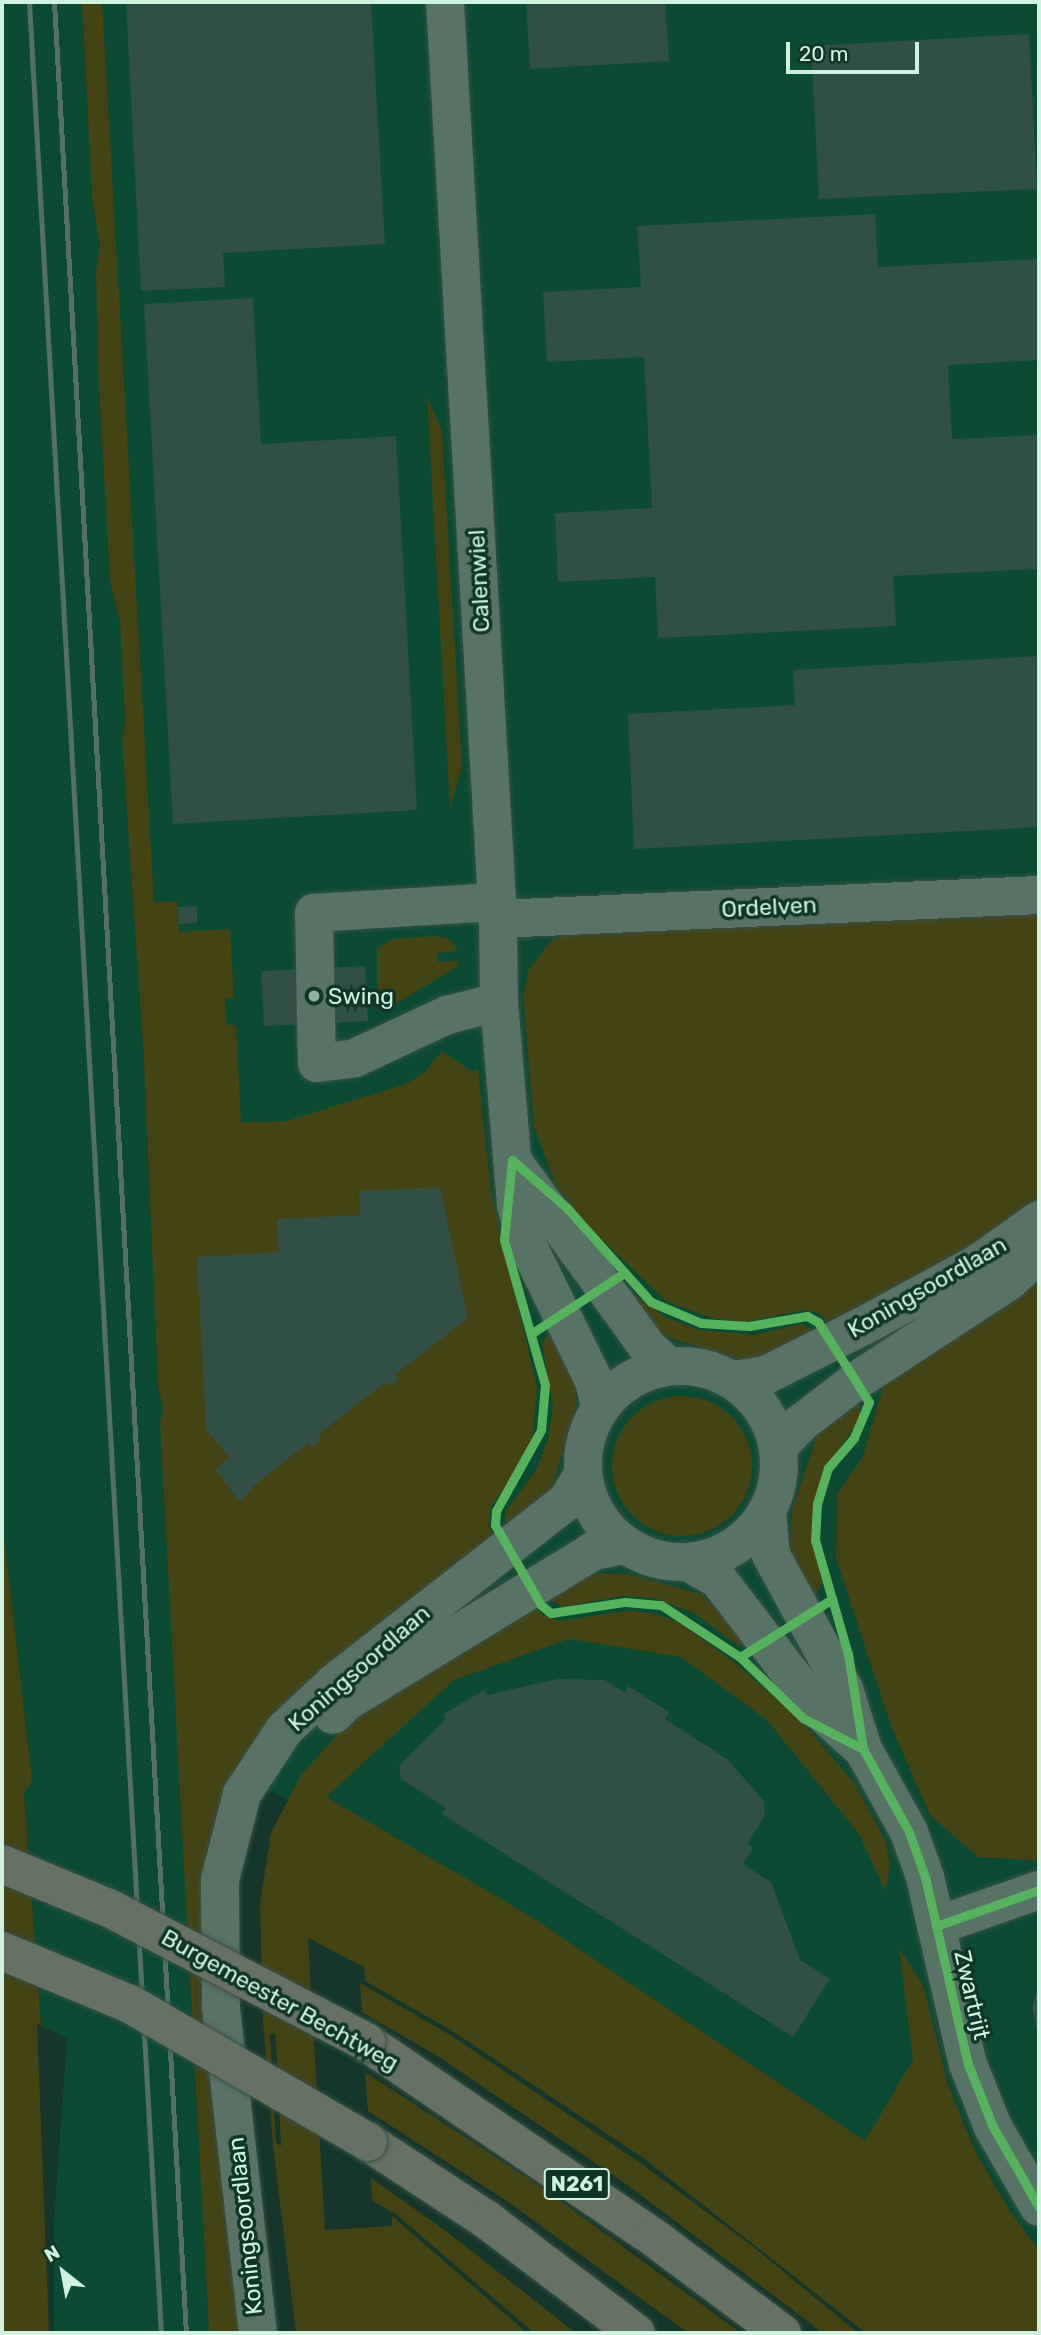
<!DOCTYPE html>
<html>
<head>
<meta charset="utf-8">
<style>
	body { margin:0 }
	#map { position:relative; width:1041px; height:2335px; overflow:hidden; background:#15362a; font-family:Rubik,sans-serif }
	div>[style] { position:absolute }
	[style*='--x'] { left:calc(var(--x)*1px); top:calc(var(--y)*1px); width:calc(var(--w)*1px); rotate:calc(var(--a)*1deg) }
	.built>* { inset:0; background:#0b4b34 }
	.green>* { inset:0; background:#444314 }
	.round { border-radius:50% }
	.building>* { inset:0; background:#314f44 }
	.roads { filter:drop-shadow(0 0 2px #375045) drop-shadow(0 0 2px #375045) }
	.minor>* { height:38px; margin:-19px; padding:0 19px; transform-origin:19px; border-radius:19px; background:#587266 }
	.minor>.ring { margin:-19px; padding:0; box-sizing:content-box; background:none; border:38px solid #587266; border-radius:50% }
	.major>* { height:38px; margin:-19px; padding:0 19px; transform-origin:19px; border-radius:19px; background:#647163 }
	.rail>* { height:5px; margin:-2.5px; padding:0 2.5px; transform-origin:2.5px; border-radius:2.5px; background:#566f66 }
	.bridges { filter:drop-shadow(0 0 2px #375045) drop-shadow(0 0 2px #375045) }
	.major-bridge>* { height:38px; margin:-19px; padding:0 19px; transform-origin:19px; border-radius:19px; background:#647163 }
	.cycleway>* { height:9px; margin:-4.5px; padding:0 4.5px; transform-origin:4.5px; border-radius:4.5px; background:#56b35d }
	.dots>* { width:19px; height:19px; translate:-50% -50%; box-sizing:border-box; border:4px solid #113627; border-radius:50% }
	span { translate:-50% -50%; white-space:nowrap; text-align:center; line-height:1.15; -webkit-text-stroke:7px #113627; paint-order:stroke }
	.shield-label span { padding:2px 5px; background:#113627; border:2px solid; border-radius:5px; -webkit-text-stroke-width:0 }
	.shield-label { font-size:21px; color:#d0f3e1; font-weight:700 }
	.street-label { font-size:23px; color:#d0f3e1 }
	.poi-label { font-size:23px; color:#d0f3e1 }
	.left { translate:0 -50%; text-align:left }
	.frame { position:absolute; inset:0; border:4px solid #d0f3e1; pointer-events:none }
	.north { position:absolute; left:28px; top:2237px; width:70px; height:70px; -webkit-text-stroke:5px #113627; paint-order:stroke; rotate:329deg; font-size:19px; font-weight:700; line-height:28px; text-align:center; color:#d0f3e1 }
	.north::after { content:''; display:block; margin:auto; width:24px; height:32px; background:#d0f3e1; clip-path:polygon(50% 0,100% 100%,50% 72%,0 100%) }
	.scale { position:absolute; left:786px; top:42px; width:133px; height:32px; box-sizing:border-box; border:4px solid #d0f3e1; border-top:0; padding-left:9px; font-size:21px; line-height:24px; white-space:nowrap; color:#d0f3e1; -webkit-text-stroke:5px #113627; paint-order:stroke }
</style>
</head>
<body>
<div id="map">
	<div class="built">
		<i style="clip-path:polygon(2px 2px,82px 2px,92px 198px,100px 246px,96px 272px,99px 388px,110px 582px,120px 623px,125px 720px,122px 740px,144px 1061px,158px 1388px,164px 1410px,161px 1421px,209px 2333px,54px 2333px,54px 2221px,67px 2038px,41px 2025px,24px 1794px,32px 1780px,2px 1518px)"></i>
		<i style="clip-path:polygon(93px 2px,1039px 2px,1039px 1278px,885px 1380px,863px 1456px,837px 1494px,836px 1557px,891px 1726px,978px 1857px,1039px 1861px,1039px 2309px,380px 1844px,189px 1752px)"></i>
	</div>
	<div class="green">
		<i style="clip-path:polygon(82px 2px,102px 2px,154px 902px,177px 901px,179px 932px,230px 929px,234px 998px,225px 998px,227px 1025px,236px 1025px,241px 1123px,286px 1121px,406px 1084px,425px 1072px,442px 1051px,471px 1071px,478px 1069px,491px 1193px,537px 1387px,532px 1440px,517px 1472px,491px 1506px,489px 1525px,496px 1543px,236px 1777px,244px 2333px,209px 2333px,160px 1421px,164px 1410px,158px 1388px,144px 1061px,122px 740px,125px 720px,120px 623px,110px 582px,99px 388px,96px 272px,100px 246px,92px 198px)"></i>
		<i style="clip-path:polygon(427px 395px,442px 432px,462px 767px,450px 808px)"></i>
		<i style="clip-path:polygon(1039px 908px,1039px 1204px,1028px 1214px,828px 1323px,818px 1313px,805px 1310px,745px 1322px,711px 1318px,666px 1301px,582px 1221px,556px 1185px,534px 1126px,523px 994px,529px 969px,553px 939px,565px 933px)"></i>
		<i style="clip-path:polygon(438px 936px,451px 940px,458px 951px,438px 953px,438px 962px,459px 961px,457px 967px,382px 1012px,377px 1006px,377px 948px,392px 939px)"></i>
		<i style="clip-path:polygon(1039px 1278px,1039px 1861px,978px 1857px,930px 1815px,891px 1726px,836px 1558px,837px 1494px,863px 1456px,885px 1380px)"></i>
		<i style="clip-path:polygon(623px 1285px,665px 1317px,699px 1330px,754px 1335px,801px 1324px,818px 1331px,791px 1352px,742px 1360px,660px 1335px)"></i>
		<i style="clip-path:polygon(549px 1333px,577px 1387px,575px 1410px,550px 1493px,504px 1527px,506px 1511px,536px 1470px,548px 1439px,553px 1406px,542px 1343px)"></i>
		<i class="round" style="left:612px;top:1396px;width:140px;height:140px"></i>
		<i style="clip-path:polygon(860px 1398px,860px 1419px,829px 1463px,816px 1496px,812px 1531px,822px 1584px,812px 1603px,789px 1550px,792px 1511px,817px 1435px)"></i>
		<i style="clip-path:polygon(2px 1518px,32px 1780px,24px 1794px,41px 2025px,67px 2038px,37px 2024px,49px 2333px,2px 2333px)"></i>
		<i style="clip-path:polygon(592px 1573px,627px 1574px,702px 1594px,751px 1643px,739px 1646px,694px 1613px,653px 1598px,623px 1596px,562px 1607px,545px 1596px)"></i>
		<i style="clip-path:polygon(evenodd,533px 1603px,543px 1615px,559px 1621px,626px 1611px,652px 1613px,678px 1622px,729px 1658px,799px 1718px,855px 1784px,886px 1842px,890px 1868px,885px 1891px,859px 1834px,767px 1720px,681px 1657px,569px 1639px,454px 1680px,326px 1797px,530px 1916px,865px 2141px,913px 2060px,899px 1948px,923px 1985px,948px 2085px,975px 2151px,1010px 2211px,1039px 2250px,1039px 2333px,866px 2333px,642px 2157px,454px 2032px,365px 1981px,364px 1967px,308px 1938px,325px 2230px,392px 2226px,392px 2216px,527px 2333px,296px 2333px,273px 2146px,263px 2021px,260px 1904px,271px 1833px,301px 1775px,345px 1726px,533px 1603px,275px 2033px,277px 2059px,281px 2146px,276px 2143px,270px 2034px,275px 2033px)"></i>
		<i style="clip-path:polygon(360px 1983px,452px 2036px,639px 2162px,751px 2245px,858px 2333px,823px 2333px,626px 2184px,439px 2057px,362px 2012px)"></i>
		<i style="clip-path:polygon(365px 2072px,540px 2186px,741px 2333px,688px 2333px,511px 2204px,368px 2111px)"></i>
		<i style="clip-path:polygon(371px 2178px,446px 2231px,576px 2333px,534px 2333px,397px 2215px,372px 2200px)"></i>
	</div>
	<div class="building">
		<i style="clip-path:polygon(126px 2px,371px 2px,385px 244px,223px 253px,225px 287px,141px 291px)"></i>
		<i style="clip-path:polygon(526px 2px,665px 2px,669px 61px,530px 69px)"></i>
		<i style="clip-path:polygon(1029px 34px,1037px 189px,819px 199px,811px 46px)"></i>
		<i style="clip-path:polygon(875px 214px,878px 267px,1039px 259px,1039px 360px,948px 365px,952px 439px,1039px 435px,1039px 569px,893px 576px,896px 626px,658px 638px,655px 577px,558px 582px,555px 513px,652px 508px,644px 357px,547px 362px,543px 292px,641px 287px,637px 226px)"></i>
		<i style="clip-path:polygon(253px 298px,261px 444px,396px 436px,417px 810px,173px 824px,144px 304px)"></i>
		<i style="clip-path:polygon(1039px 656px,1039px 827px,634px 849px,628px 714px,795px 705px,793px 670px)"></i>
		<i style="clip-path:polygon(197px 906px,197px 923px,179px 924px,178px 907px)"></i>
		<i style="clip-path:polygon(365px 966px,368px 1021px,264px 1026px,261px 971px)"></i>
		<i style="clip-path:polygon(440px 1187px,468px 1318px,395px 1375px,399px 1379px,389px 1387px,386px 1382px,318px 1435px,321px 1440px,312px 1447px,308px 1443px,256px 1484px,240px 1502px,215px 1469px,229px 1458px,206px 1429px,197px 1257px,279px 1252px,277px 1219px,360px 1215px,359px 1191px)"></i>
		<i style="clip-path:polygon(557px 1679px,605px 1680px,625px 1693px,628px 1686px,669px 1712px,665px 1719px,727px 1759px,764px 1801px,765px 1816px,747px 1844px,753px 1848px,743px 1864px,771px 1882px,800px 1960px,830px 1979px,793px 2037px,442px 1814px,446px 1808px,401px 1779px,399px 1766px,446px 1719px,443px 1714px,484px 1690px,487px 1695px)"></i>
		<i style="clip-path:polygon(1039px 1982px,1039px 2037px,1038px 2037px,1032px 2008px)"></i>
	</div>
	<div class="roads">
		<div class="minor">
			<i style="--x:445;--y:2;--w:919;--a:86.69"></i>
			<i style="--x:498;--y:919;--w:83;--a:89.3"></i>
			<i style="--x:499;--y:1002;--w:204;--a:85.2"></i>
			<i style="--x:516;--y:1205;--w:36;--a:76"></i>
			<i style="--x:525;--y:1240;--w:157;--a:63.9"></i>
			<i style="--x:594;--y:1381;--w:27;--a:77"></i>
			<i style="--x:497;--y:902;--w:183;--a:176.6"></i>
			<i style="--x:314;--y:913;--w:150;--a:88.9"></i>
			<i style="--x:317;--y:1063;--w:38;--a:-7"></i>
			<i style="--x:355;--y:1058;--w:102;--a:-25.1"></i>
			<i style="--x:447;--y:1015;--w:54;--a:-14"></i>
			<i style="--x:498;--y:919;--w:542;--a:-2.54"></i>
			<i style="--x:512;--y:1160;--w:232;--a:54.1"></i>
			<i style="--x:648;--y:1348;--w:28;--a:41"></i>
			<i class="ring" style="left:583px;top:1366px;width:158px;height:158px"></i>
			<i style="--x:734;--y:1380;--w:32;--a:-9"></i>
			<i style="--x:766;--y:1375;--w:111;--a:-26.8"></i>
			<i style="--x:865;--y:1325;--w:131;--a:-28.7"></i>
			<i style="--x:980;--y:1262;--w:72;--a:-35.4"></i>
			<i style="--x:778;--y:1447;--w:33;--a:-46"></i>
			<i style="--x:801;--y:1423;--w:69;--a:-37.4"></i>
			<i style="--x:856;--y:1381;--w:181;--a:-33.1"></i>
			<i style="--x:1008;--y:1282;--w:42;--a:-42.1"></i>
			<i style="--x:767;--y:1512;--w:43;--a:84.7"></i>
			<i style="--x:771;--y:1555;--w:153;--a:61.4"></i>
			<i style="--x:844;--y:1689;--w:63;--a:72.4"></i>
			<i style="--x:863;--y:1749;--w:95;--a:61"></i>
			<i style="--x:909;--y:1832;--w:48;--a:70.4"></i>
			<i style="--x:925;--y:1877;--w:192;--a:77.1"></i>
			<i style="--x:968;--y:2064;--w:68;--a:68.4"></i>
			<i style="--x:993;--y:2127;--w:92;--a:60.1"></i>
			<i style="--x:687;--y:1562;--w:35;--a:29"></i>
			<i style="--x:718;--y:1579;--w:161;--a:52.6"></i>
			<i style="--x:816;--y:1707;--w:61;--a:42.3"></i>
			<i style="--x:333;--y:1715;--w:18;--a:-45"></i>
			<i style="--x:346;--y:1702;--w:289;--a:-31.4"></i>
			<i style="--x:593;--y:1551;--w:32;--a:-11"></i>
			<i style="--x:936;--y:1926;--w:109;--a:-19.3"></i>
			<i style="--x:258;--y:2333;--w:329;--a:-96.5"></i>
			<i style="--x:221;--y:2006;--w:126;--a:-90.5"></i>
			<i style="--x:220;--y:1880;--w:89;--a:-75.7"></i>
			<i style="--x:242;--y:1794;--w:77;--a:-56.7"></i>
			<i style="--x:284;--y:1730;--w:69;--a:-43.2"></i>
			<i style="--x:334;--y:1683;--w:294;--a:-38"></i>
			<i style="--x:566;--y:1502;--w:32;--a:-58"></i>
		</div>
		<div class="major">
			<i style="--x:366;--y:2042;--w:347;--a:34.2"></i>
			<i style="--x:653;--y:2237;--w:161;--a:36.7"></i>
			<i style="--x:368;--y:2142;--w:142;--a:33.2"></i>
			<i style="--x:487;--y:2220;--w:187;--a:37.2"></i>
		</div>
	</div>
	<div class="rail">
		<i style="--x:29;--y:2;--w:2335;--a:86.76"></i>
		<i style="--x:54;--y:2;--w:2335;--a:86.76"></i>
	</div>
	<div class="bridges">
		<div class="major-bridge">
			<i style="--x:2;--y:1864;--w:116;--a:22.4"></i>
			<i style="--x:109;--y:1908;--w:290;--a:27.5"></i>
			<i style="--x:2;--y:1951;--w:139;--a:22.5"></i>
			<i style="--x:130;--y:2004;--w:275;--a:30.1"></i>
		</div>
	</div>
	<div class="cycleway">
		<i style="--x:512;--y:1160;--w:73;--a:41.1"></i>
		<i style="--x:567;--y:1208;--w:126;--a:48.2"></i>
		<i style="--x:651;--y:1302;--w:54;--a:22.8"></i>
		<i style="--x:701;--y:1323;--w:48;--a:3.6"></i>
		<i style="--x:749;--y:1326;--w:59;--a:-9.8"></i>
		<i style="--x:807;--y:1316;--w:13;--a:29"></i>
		<i style="--x:818;--y:1322;--w:95;--a:57.5"></i>
		<i style="--x:869;--y:1402;--w:39;--a:113"></i>
		<i style="--x:854;--y:1438;--w:40;--a:131"></i>
		<i style="--x:828;--y:1468;--w:37;--a:107"></i>
		<i style="--x:817;--y:1503;--w:37;--a:93"></i>
		<i style="--x:815;--y:1540;--w:119;--a:73.9"></i>
		<i style="--x:848;--y:1654;--w:96;--a:81"></i>
		<i style="--x:863;--y:1749;--w:95;--a:61"></i>
		<i style="--x:909;--y:1832;--w:48;--a:70.4"></i>
		<i style="--x:925;--y:1877;--w:192;--a:77.1"></i>
		<i style="--x:968;--y:2064;--w:68;--a:68.4"></i>
		<i style="--x:993;--y:2127;--w:92;--a:60.1"></i>
		<i style="--x:512;--y:1160;--w:80;--a:95.7"></i>
		<i style="--x:504;--y:1240;--w:151;--a:74.2"></i>
		<i style="--x:545;--y:1385;--w:45;--a:95.1"></i>
		<i style="--x:541;--y:1430;--w:93;--a:119.1"></i>
		<i style="--x:496;--y:1511;--w:14;--a:94"></i>
		<i style="--x:495;--y:1525;--w:92;--a:60.1"></i>
		<i style="--x:541;--y:1605;--w:13;--a:39"></i>
		<i style="--x:551;--y:1613;--w:75;--a:-8.5"></i>
		<i style="--x:625;--y:1602;--w:36;--a:5"></i>
		<i style="--x:661;--y:1605;--w:95;--a:33.4"></i>
		<i style="--x:740;--y:1657;--w:88;--a:44.1"></i>
		<i style="--x:803;--y:1718;--w:68;--a:27.3"></i>
		<i style="--x:532;--y:1333;--w:110;--a:-33.1"></i>
		<i style="--x:740;--y:1657;--w:109;--a:-32.2"></i>
		<i style="--x:936;--y:1926;--w:109;--a:-19.3"></i>
	</div>
	<div class="dots">
		<i style="left:314px;top:996px;background:#8fb1a1"></i>
	</div>
	<div class="shield-label">
		<span style="left:577px;top:2184px">N261</span>
	</div>
	<div class="street-label">
		<span style="left:479px;top:581px;rotate:-93deg">Calenwiel</span>
		<span style="left:769px;top:907px;rotate:-3deg">Ordelven</span>
		<span style="left:927px;top:1287px;rotate:-30deg">Koningsoordlaan</span>
		<span style="left:359px;top:1668px;rotate:-41deg">Koningsoordlaan</span>
		<span style="left:972px;top:1995px;rotate:77deg">Zwartrijt</span>
		<span style="left:280px;top:2000px;rotate:29deg">Burgemeester Bechtweg</span>
		<span style="left:245px;top:2226px;rotate:-96deg">Koningsoordlaan</span>
	</div>
	<div class="poi-label">
		<span class="left" style="left:328px;top:996px">Swing</span>
	</div>
	<div class="frame"></div>
	<div class="north">N</div>
	<div class="scale">20 m</div>
</div>
</body>
</html>
